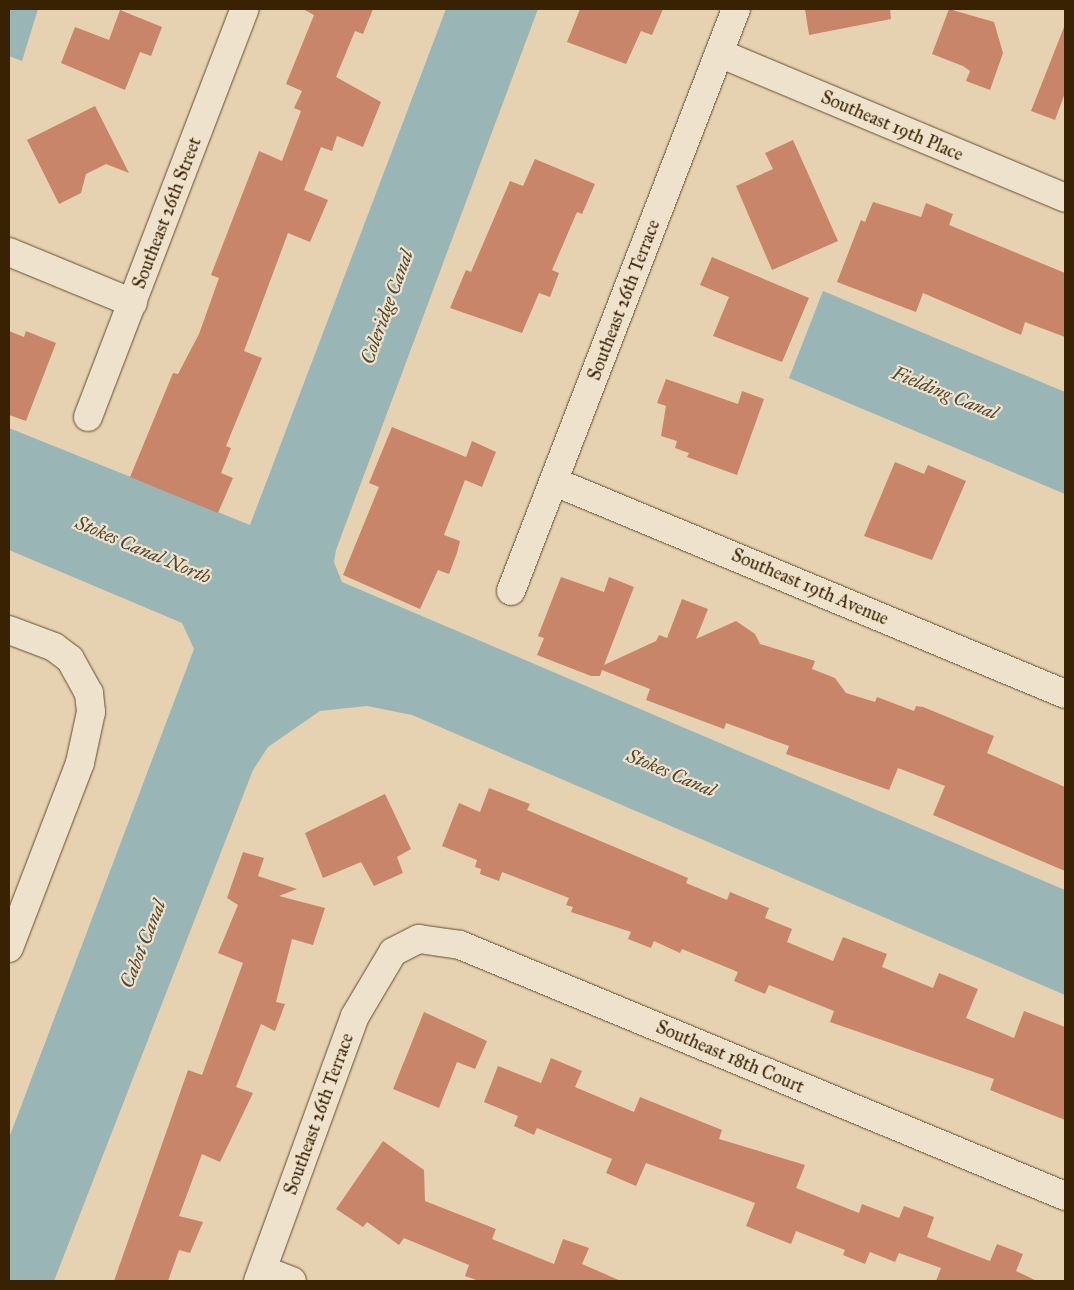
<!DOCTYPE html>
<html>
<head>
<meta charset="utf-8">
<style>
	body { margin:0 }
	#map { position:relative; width:1074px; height:1290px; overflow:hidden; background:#e6d2b1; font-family:"IM FELL Great Primer",serif }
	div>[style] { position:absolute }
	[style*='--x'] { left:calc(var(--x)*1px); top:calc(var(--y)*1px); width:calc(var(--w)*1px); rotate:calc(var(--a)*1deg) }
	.water>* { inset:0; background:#9ab5b6 }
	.building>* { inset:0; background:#c98569 }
	.roads { filter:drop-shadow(0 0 1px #644e2e) drop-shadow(0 0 1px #644e2e) }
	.minor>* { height:28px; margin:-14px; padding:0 14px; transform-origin:14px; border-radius:14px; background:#efe2cc }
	span { translate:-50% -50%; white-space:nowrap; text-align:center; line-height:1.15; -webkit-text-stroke:4.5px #efe2cc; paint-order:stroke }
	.street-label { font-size:18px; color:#392202 }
	.water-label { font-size:19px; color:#51472f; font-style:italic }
	.frame { position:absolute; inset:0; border:10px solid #392202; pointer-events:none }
</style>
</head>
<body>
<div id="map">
	<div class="water">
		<i style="clip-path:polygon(9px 9px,38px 9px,22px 61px,9px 56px)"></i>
		<i style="clip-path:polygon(446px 9px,538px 9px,336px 550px,334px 562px,342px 582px,1065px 890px,1065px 995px,412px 715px,367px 706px,320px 711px,268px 747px,253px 770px,54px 1281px,9px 1281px,9px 1138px,194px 649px,182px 623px,9px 550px,9px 428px,250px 525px)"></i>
		<i style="clip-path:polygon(823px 291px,1065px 392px,1065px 494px,789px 378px)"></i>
	</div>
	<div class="building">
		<i style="clip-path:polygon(303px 9px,373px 9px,363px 34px,355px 31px,336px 77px,381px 102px,363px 147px,337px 136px,332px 151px,321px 147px,304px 190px,328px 200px,310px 242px,288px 233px,244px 351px,262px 358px,226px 446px,231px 448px,221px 473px,233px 478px,218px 513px,130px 477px,173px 373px,178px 374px,199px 334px,219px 278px,211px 275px,259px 151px,282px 161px,301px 111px,294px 108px,302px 91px,286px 84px,314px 15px)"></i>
		<i style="clip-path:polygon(580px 9px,663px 9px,652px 35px,641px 31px,626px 64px,567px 42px)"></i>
		<i style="clip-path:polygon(805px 9px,890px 9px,891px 19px,809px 35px)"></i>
		<i style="clip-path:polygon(949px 9px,994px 22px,1003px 53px,990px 90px,966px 81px,970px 71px,963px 66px,932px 54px)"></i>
		<i style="clip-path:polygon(120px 10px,162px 27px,151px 56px,140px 52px,125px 90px,61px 63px,75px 27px,109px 40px)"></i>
		<i style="clip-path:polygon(1064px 27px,1065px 93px,1055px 120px,1031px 111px)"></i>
		<i style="clip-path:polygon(95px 106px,129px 173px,106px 164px,86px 174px,81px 193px,59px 204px,27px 140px)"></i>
		<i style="clip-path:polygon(793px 140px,838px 241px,772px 270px,736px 186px,773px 169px,765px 153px)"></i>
		<i style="clip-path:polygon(535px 159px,595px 184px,582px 214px,577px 212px,552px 270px,559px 273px,550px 297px,539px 293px,522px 333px,450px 308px,466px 270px,471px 272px,510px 181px,523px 186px)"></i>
		<i style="clip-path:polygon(873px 202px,921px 217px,926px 203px,953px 214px,949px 225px,1065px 273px,1065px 337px,1025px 322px,1021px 335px,923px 293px,916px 312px,837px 282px,861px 220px,865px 222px)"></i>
		<i style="clip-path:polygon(712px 257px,809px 298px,782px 362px,713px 336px,729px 297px,700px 285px)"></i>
		<i style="clip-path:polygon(9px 331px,24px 337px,26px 331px,56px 343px,26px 421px,9px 415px)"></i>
		<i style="clip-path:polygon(666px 379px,738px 404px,742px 391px,764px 399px,737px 475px,687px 457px,689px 453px,675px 448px,677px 441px,661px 436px,666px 406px,657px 403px)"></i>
		<i style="clip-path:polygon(392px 427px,466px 457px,472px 441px,496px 452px,482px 487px,465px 480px,444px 535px,460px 541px,457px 553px,449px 574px,438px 570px,420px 609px,343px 575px,379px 487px,369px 483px)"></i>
		<i style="clip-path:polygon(895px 462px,924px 474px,928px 465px,966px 481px,932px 560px,864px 536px)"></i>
		<i style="clip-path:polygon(561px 577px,604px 592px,609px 577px,634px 587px,604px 665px,656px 641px,659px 635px,667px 638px,682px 599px,708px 609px,696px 639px,736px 621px,755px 634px,760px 644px,815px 661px,812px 669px,835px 678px,846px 693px,875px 702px,877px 697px,914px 711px,916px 706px,923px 707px,994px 736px,987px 753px,1065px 787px,1065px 871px,933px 815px,945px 786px,898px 768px,889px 790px,786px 754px,789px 746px,726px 723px,724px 729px,646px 700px,650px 689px,602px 670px,600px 676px,591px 676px,537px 655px,544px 638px,538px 636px)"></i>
		<i style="clip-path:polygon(489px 788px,530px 804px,527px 810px,688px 878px,686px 883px,727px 900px,730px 892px,769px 908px,765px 918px,792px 929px,787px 942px,833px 961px,843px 937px,887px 954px,882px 967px,933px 988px,939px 973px,978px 989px,966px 1018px,1014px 1038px,1024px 1011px,1065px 1027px,1065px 1120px,990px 1090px,994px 1079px,830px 1022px,834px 1011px,769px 985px,765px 994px,734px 981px,738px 972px,682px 949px,680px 953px,654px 941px,651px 948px,628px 939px,631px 932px,571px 912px,573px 907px,566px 905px,569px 898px,502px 872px,499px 881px,480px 874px,481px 869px,475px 867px,477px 860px,442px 846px,459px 803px,480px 812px)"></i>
		<i style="clip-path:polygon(385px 794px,411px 849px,397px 857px,403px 873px,374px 886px,361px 862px,323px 878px,305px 833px)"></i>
		<i style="clip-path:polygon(243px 852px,264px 858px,258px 876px,297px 889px,279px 896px,325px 908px,313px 945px,292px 939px,276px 1002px,285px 1004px,275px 1031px,261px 1024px,236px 1087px,253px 1093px,220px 1162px,202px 1154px,179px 1216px,203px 1222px,190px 1253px,179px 1250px,168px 1281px,114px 1281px,188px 1070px,202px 1075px,243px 963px,218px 953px,238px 905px,227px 898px)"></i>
		<i style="clip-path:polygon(424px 1012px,487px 1041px,475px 1069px,457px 1062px,439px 1108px,393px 1089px)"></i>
		<i style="clip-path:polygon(551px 1058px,582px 1071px,575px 1087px,634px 1112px,640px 1097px,722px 1130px,719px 1139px,805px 1165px,796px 1188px,859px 1213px,862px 1204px,899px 1218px,904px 1206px,934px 1217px,927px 1237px,990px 1261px,997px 1244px,1023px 1254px,1016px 1271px,1037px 1281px,936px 1281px,941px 1268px,899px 1253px,895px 1262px,870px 1252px,865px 1264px,843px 1255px,845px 1250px,796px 1231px,791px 1244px,746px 1226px,755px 1203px,646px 1163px,636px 1186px,606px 1173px,612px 1159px,537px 1128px,534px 1135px,514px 1126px,518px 1116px,484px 1102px,498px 1066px,541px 1083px)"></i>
		<i style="clip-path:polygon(383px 1141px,424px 1170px,425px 1201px,496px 1229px,492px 1239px,554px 1264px,563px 1239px,589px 1248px,582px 1264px,621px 1281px,479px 1281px,465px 1276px,469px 1265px,404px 1238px,399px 1245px,367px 1222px,363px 1227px,336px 1209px)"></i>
	</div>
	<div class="roads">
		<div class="minor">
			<i style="--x:719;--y:53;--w:375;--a:22.7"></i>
			<i style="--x:9;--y:252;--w:134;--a:22.4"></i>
			<i style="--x:88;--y:417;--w:437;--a:-69"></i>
			<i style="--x:555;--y:482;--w:552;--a:22.57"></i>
			<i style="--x:511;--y:591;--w:624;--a:-68.86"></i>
			<i style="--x:9;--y:630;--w:48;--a:20.7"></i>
			<i style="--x:54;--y:647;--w:20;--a:37"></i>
			<i style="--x:70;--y:659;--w:39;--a:61"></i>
			<i style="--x:89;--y:693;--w:19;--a:84"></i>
			<i style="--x:91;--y:712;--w:52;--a:102.2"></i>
			<i style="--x:80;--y:763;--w:198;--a:111"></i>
			<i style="--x:263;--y:1270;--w:31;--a:21"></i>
			<i style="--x:258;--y:1281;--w:282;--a:-69.9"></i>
			<i style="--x:355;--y:1016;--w:74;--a:-59.3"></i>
			<i style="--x:393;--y:952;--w:29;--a:-27"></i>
			<i style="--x:419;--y:939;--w:41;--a:8.3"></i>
			<i style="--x:460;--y:945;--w:655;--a:22.53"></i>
		</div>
	</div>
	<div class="street-label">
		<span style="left:892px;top:126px;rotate:23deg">Southeast 19th Place</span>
		<span style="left:167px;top:213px;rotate:-69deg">Southeast 26th Street</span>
		<span style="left:624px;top:300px;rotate:-69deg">Southeast 26th Terrace</span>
		<span style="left:810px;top:587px;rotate:23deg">Southeast 19th Avenue</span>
		<span style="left:730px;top:1057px;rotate:23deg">Southeast 18th Court</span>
		<span style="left:319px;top:1114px;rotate:-70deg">Southeast 26th Terrace</span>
	</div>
	<div class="water-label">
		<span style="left:387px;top:307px;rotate:-70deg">Coleridge Canal</span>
		<span style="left:945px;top:393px;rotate:22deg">Fielding Canal</span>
		<span style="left:143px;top:550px;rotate:23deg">Stokes Canal North</span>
		<span style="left:671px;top:773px;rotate:23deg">Stokes Canal</span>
		<span style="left:143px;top:944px;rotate:-68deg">Cabot Canal</span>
	</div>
	<div class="frame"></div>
</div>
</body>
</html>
